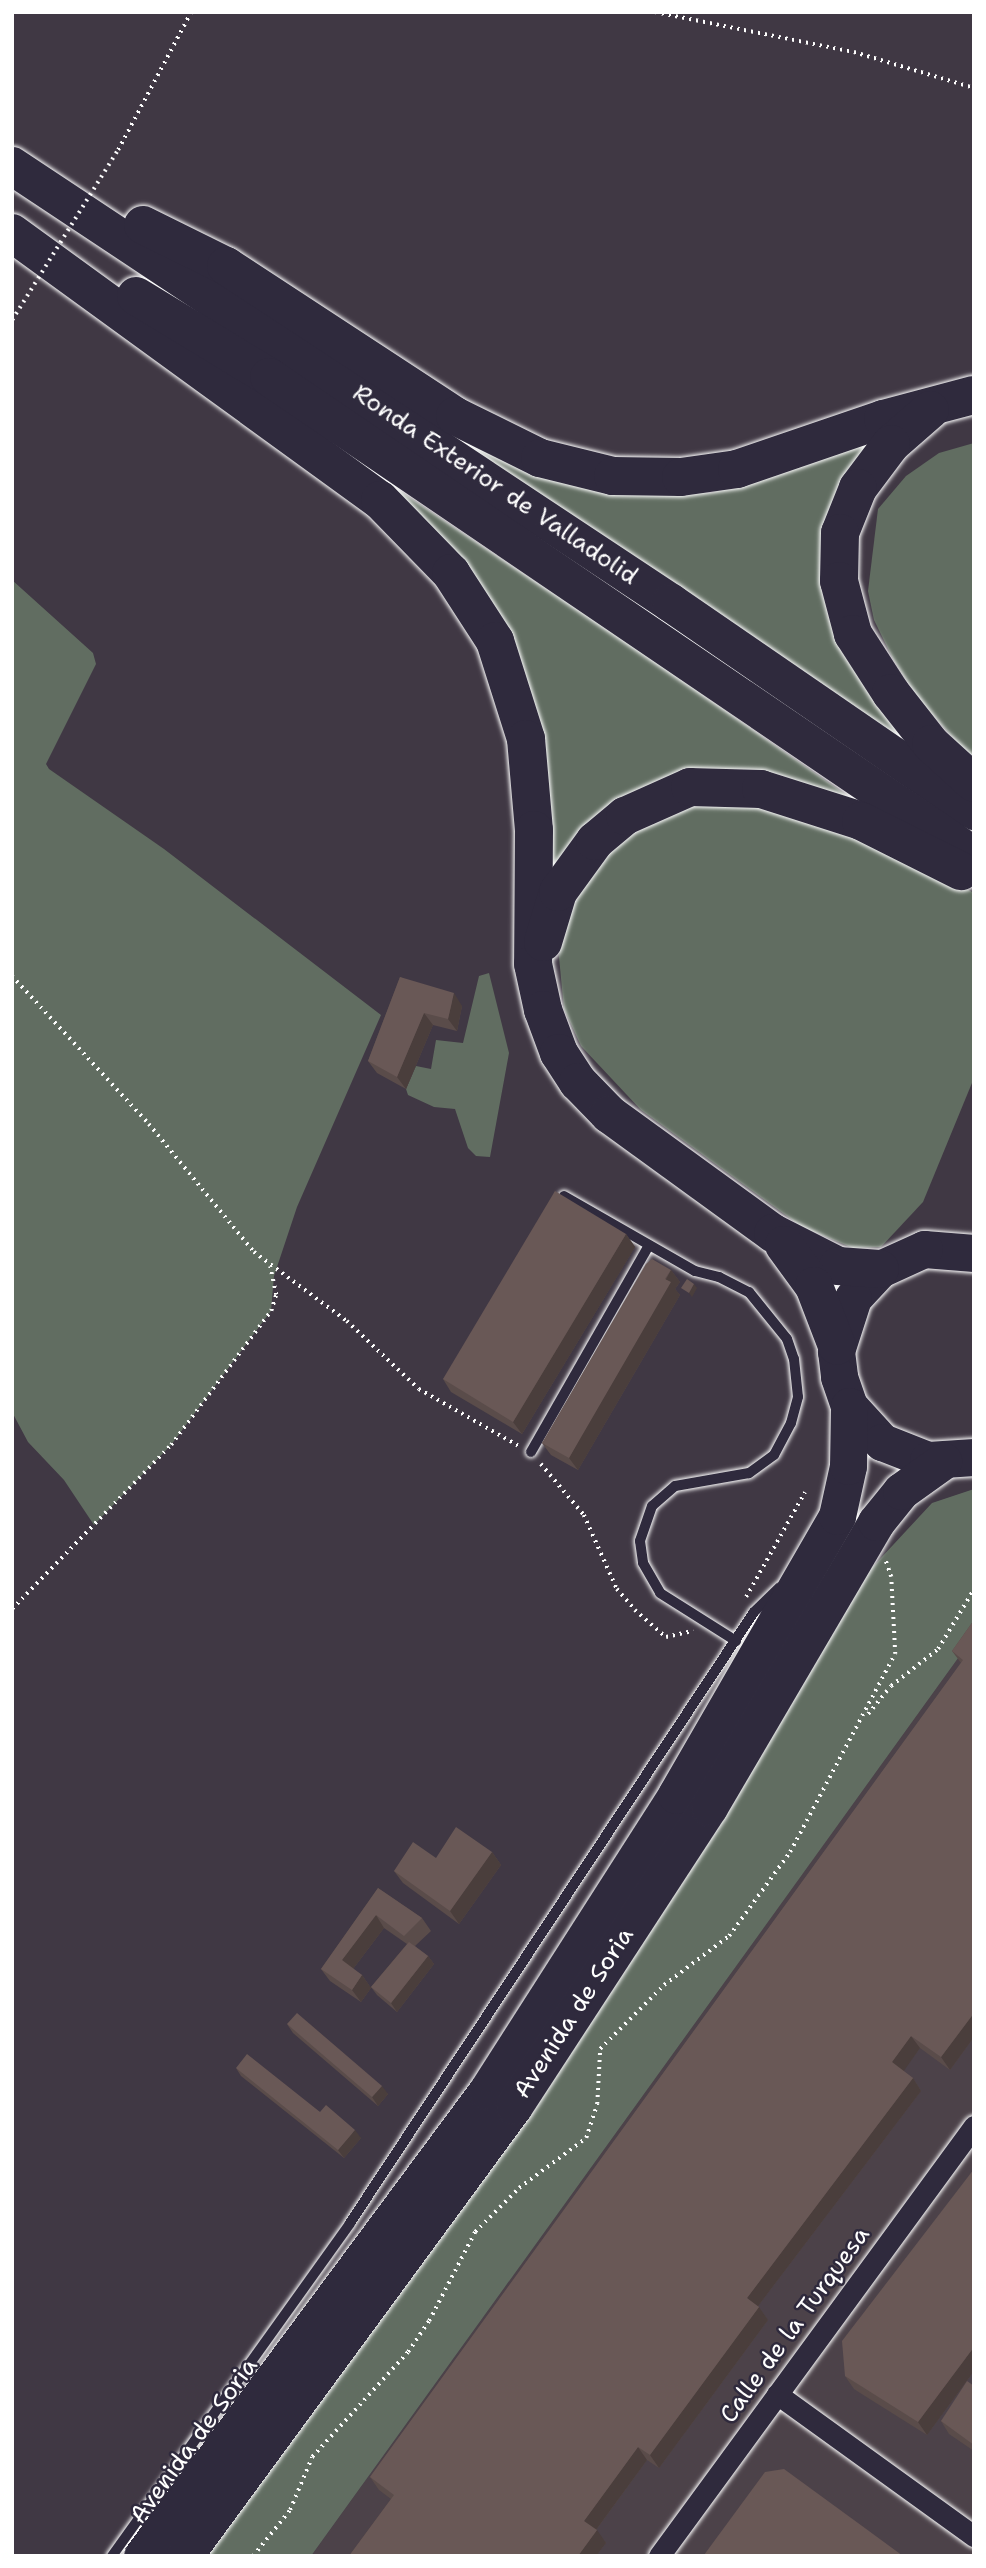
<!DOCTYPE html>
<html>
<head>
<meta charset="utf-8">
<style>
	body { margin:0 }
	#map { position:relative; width:986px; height:2568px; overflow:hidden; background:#403844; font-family:"Shantell Sans",sans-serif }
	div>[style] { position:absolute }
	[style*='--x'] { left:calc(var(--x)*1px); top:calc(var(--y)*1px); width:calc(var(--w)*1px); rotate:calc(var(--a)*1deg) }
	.built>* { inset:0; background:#4c4249 }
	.green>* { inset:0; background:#616d61 }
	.path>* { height:3.5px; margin-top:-1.75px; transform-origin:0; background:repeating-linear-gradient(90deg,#fff 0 2px,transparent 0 7px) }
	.roads { filter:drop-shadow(0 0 2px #fff) drop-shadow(0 0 2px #fff) }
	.service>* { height:10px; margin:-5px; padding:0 5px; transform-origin:5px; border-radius:5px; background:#2f2a3d }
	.minor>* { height:21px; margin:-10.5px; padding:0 10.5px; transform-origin:10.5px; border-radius:10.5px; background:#2f2a3d }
	.trunk>* { height:37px; margin:-18.5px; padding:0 18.5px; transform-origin:18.5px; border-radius:18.5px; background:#2f2a3d }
	.motorway>* { height:38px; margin:-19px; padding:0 19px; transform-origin:19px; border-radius:19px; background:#2f2a3d }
	.path-bridge>* { height:3.5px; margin-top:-1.75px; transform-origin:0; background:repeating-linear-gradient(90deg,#fff 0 2px,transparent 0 7px) }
	.wall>* { inset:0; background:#5a4c4a }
	.shaded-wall>* { inset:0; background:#4a3e3c }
	.building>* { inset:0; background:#695856 }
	span { translate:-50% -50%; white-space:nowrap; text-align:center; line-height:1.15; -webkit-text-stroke:5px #2f2a3d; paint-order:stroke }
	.street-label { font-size:24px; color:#fff }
	.frame { position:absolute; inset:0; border:14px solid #fff; pointer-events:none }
</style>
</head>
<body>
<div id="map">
	<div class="built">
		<i style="clip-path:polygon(974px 1636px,974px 2556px,311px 2556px,821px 1848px)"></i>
	</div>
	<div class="green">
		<i style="clip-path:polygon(875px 429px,823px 548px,936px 763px,466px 445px,471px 436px,657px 493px,711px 493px,753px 482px)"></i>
		<i style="clip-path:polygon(974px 443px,974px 761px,919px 700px,893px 659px,874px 620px,868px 591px,878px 509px,906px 476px,939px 453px)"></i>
		<i style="clip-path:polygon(337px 449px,644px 654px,888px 824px,711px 774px,547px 898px,529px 694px)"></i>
		<i style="clip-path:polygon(12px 580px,93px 653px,96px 664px,46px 764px,49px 769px,164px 849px,381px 1015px,297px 1207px,274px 1276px,271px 1311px,171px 1445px,94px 1525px,64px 1480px,28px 1442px,12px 1412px)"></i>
		<i style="clip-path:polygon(694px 804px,770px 808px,912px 859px,974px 893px,974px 1078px,923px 1202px,881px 1247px,853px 1248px,802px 1227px,641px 1110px,581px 1046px,564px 1009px,559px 957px,563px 930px,588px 868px,626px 831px)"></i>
		<i style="clip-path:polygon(489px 973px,509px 1053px,490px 1157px,476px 1156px,468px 1148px,455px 1109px,434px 1107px,408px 1095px,406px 1089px,416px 1066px,431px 1069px,436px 1040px,463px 1043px,479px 976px)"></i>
		<i style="clip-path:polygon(974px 1489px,974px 1636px,311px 2556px,207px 2556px,555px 2076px,726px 1814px,867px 1573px,932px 1503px)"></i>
	</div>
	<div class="path">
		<i style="--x:655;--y:12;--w:203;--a:11.4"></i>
		<i style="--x:854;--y:52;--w:125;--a:16.7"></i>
		<i style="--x:118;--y:150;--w:156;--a:-62.1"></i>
		<i style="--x:12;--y:976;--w:202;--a:47.2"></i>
		<i style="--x:149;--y:1124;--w:166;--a:50.6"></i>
		<i style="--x:254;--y:1252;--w:116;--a:36.6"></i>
		<i style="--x:347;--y:1321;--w:99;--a:43.4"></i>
		<i style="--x:419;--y:1389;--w:115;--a:29.7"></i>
		<i style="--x:541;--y:1464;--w:67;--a:49.9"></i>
		<i style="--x:584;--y:1515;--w:81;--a:66"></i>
		<i style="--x:617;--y:1589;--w:28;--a:49"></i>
		<i style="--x:635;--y:1610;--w:41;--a:41.1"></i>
		<i style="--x:666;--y:1637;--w:28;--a:-13"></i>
		<i style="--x:746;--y:1597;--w:120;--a:-60.7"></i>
		<i style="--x:12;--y:1609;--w:228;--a:-45.9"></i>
		<i style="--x:171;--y:1445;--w:167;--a:-53.3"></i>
		<i style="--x:271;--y:1311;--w:17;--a:-73"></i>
		<i style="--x:276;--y:1295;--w:29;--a:-102"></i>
		<i style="--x:868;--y:1714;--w:36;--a:-51"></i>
		<i style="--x:891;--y:1686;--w:60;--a:-38.2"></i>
		<i style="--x:938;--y:1649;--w:70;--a:-59"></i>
		<i style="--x:253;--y:2556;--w:59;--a:-51.2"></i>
		<i style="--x:290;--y:2510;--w:57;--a:-67.5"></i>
		<i style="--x:312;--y:2457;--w:142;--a:-47.6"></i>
		<i style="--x:408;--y:2352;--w:37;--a:-56"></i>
		<i style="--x:429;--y:2321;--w:100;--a:-62.7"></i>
		<i style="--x:475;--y:2232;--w:62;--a:-45"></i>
		<i style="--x:519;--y:2188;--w:84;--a:-36.7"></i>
		<i style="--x:586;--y:2138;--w:36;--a:-72"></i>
		<i style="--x:597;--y:2104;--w:55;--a:-86.9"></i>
		<i style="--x:600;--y:2049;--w:91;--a:-45"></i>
		<i style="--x:664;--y:1985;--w:81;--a:-37"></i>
		<i style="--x:729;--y:1936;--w:104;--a:-54"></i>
		<i style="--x:790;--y:1852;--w:224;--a:-62.1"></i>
		<i style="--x:895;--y:1654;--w:77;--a:-93"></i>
		<i style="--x:891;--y:1577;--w:18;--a:-109"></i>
	</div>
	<div class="roads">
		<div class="service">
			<i style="--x:564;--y:1196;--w:151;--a:29.8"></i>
			<i style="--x:695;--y:1271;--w:25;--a:14"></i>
			<i style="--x:719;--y:1277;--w:34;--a:27"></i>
			<i style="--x:749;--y:1292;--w:60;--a:51"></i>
			<i style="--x:787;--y:1339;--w:21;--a:71"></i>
			<i style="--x:794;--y:1359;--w:38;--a:84"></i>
			<i style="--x:798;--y:1397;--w:27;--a:105"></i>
			<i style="--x:791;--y:1423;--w:36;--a:118"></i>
			<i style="--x:774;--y:1455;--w:31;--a:144"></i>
			<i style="--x:749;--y:1473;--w:75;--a:170"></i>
			<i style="--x:675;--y:1486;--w:30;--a:139"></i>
			<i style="--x:652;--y:1506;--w:37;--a:109"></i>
			<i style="--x:640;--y:1541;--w:22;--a:82"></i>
			<i style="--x:643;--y:1563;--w:34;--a:60"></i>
			<i style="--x:660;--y:1593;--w:90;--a:32.3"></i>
			<i style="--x:531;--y:1452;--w:238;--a:-60.3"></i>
			<i style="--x:112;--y:2556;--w:409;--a:-54.4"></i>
			<i style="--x:350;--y:2223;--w:732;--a:-56.53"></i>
			<i style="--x:754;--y:1612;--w:35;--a:-44"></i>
		</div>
		<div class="minor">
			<i style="--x:777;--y:2394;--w:243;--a:35.8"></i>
			<i style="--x:659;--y:2556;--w:533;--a:-53.78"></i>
		</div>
		<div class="trunk">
			<i style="--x:974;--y:1253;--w:50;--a:-175.4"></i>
			<i style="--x:924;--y:1249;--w:48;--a:155.6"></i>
			<i style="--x:880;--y:1269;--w:40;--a:133"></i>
			<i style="--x:853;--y:1298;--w:56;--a:107.8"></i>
			<i style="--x:836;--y:1351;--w:26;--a:83"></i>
			<i style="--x:839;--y:1377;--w:31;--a:71"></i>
			<i style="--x:849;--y:1406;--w:49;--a:47.5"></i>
			<i style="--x:882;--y:1442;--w:49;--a:21.4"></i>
			<i style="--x:928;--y:1460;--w:46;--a:-3.7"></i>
			<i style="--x:142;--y:2556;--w:579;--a:-53.43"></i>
			<i style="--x:487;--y:2091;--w:351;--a:-57.4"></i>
			<i style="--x:676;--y:1795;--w:322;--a:-60"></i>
			<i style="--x:837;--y:1516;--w:51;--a:-77.6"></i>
			<i style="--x:848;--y:1466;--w:60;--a:-89"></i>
			<i style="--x:184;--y:2556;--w:558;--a:-53.75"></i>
			<i style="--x:514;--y:2106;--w:357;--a:-56.9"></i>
			<i style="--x:709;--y:1807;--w:330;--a:-59.6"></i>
			<i style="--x:876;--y:1522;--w:40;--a:-51"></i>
			<i style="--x:901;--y:1491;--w:52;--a:-35.5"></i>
		</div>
		<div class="motorway">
			<i style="--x:12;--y:166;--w:791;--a:33.55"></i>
			<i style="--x:671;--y:603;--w:368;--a:34.5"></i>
			<i style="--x:143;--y:225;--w:93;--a:26.3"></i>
			<i style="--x:226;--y:266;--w:274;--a:33.2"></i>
			<i style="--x:455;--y:416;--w:95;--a:26.3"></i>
			<i style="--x:540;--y:458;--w:75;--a:13.9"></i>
			<i style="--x:613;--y:476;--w:68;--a:0.8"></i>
			<i style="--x:681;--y:477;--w:57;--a:-8.1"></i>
			<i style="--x:737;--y:469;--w:154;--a:-18.9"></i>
			<i style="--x:883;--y:419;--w:94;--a:-14.8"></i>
			<i style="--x:12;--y:233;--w:455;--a:36"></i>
			<i style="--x:380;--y:500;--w:102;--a:45.8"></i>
			<i style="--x:451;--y:573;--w:81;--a:57.1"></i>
			<i style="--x:495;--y:641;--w:103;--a:72.4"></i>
			<i style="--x:526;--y:739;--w:91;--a:85"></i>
			<i style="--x:534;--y:830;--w:134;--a:90.4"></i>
			<i style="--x:533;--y:964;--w:47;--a:77.7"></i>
			<i style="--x:543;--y:1010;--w:46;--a:69.6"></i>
			<i style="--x:559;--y:1053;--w:35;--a:57"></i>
			<i style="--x:578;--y:1082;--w:45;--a:45.9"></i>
			<i style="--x:609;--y:1114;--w:203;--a:36"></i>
			<i style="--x:773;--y:1233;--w:73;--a:26.9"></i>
			<i style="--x:838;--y:1266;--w:42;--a:4.1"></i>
			<i style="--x:136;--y:296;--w:156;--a:31.3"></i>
			<i style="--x:269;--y:377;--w:852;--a:34.19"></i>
			<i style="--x:930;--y:410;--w:52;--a:138.9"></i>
			<i style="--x:891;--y:444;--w:55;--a:126.9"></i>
			<i style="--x:858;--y:488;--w:48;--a:111.8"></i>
			<i style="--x:840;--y:533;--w:48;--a:91.2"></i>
			<i style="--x:839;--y:581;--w:55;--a:75.2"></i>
			<i style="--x:853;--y:634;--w:70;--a:57.2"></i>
			<i style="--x:891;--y:693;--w:65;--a:51.9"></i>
			<i style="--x:931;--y:744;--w:58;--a:42.2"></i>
			<i style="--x:543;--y:942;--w:52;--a:-73.3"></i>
			<i style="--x:558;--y:892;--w:63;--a:-54"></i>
			<i style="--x:595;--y:841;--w:39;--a:-40"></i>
			<i style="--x:625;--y:816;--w:71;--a:-24"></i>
			<i style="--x:690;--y:787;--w:71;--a:1.6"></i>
			<i style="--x:761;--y:789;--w:105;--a:17.7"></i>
			<i style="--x:861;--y:821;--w:112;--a:26.6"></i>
			<i style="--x:784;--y:1245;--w:51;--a:53.8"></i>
			<i style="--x:814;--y:1286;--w:64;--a:69"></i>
		</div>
	</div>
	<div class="path-bridge">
		<i style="--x:12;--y:320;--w:200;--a:-58.1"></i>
	</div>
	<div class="wall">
		<i style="clip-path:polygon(400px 977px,462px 1006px,457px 1031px,433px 1025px,406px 1089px,377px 1073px,368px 1061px)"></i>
		<i style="clip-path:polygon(626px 1234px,635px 1247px,522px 1434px,451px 1392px,443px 1379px)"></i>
		<i style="clip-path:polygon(671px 1270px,680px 1282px,675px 1289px,680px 1295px,578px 1470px,551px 1455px,542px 1443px)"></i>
		<i style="clip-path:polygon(974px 1620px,974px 2037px,950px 2070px,920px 2048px,903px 2071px,913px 2078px,921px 2091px,758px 2306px,768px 2320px,659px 2468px,647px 2460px,596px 2530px,606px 2543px,596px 2556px,349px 2556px,391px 2499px,379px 2490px,370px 2477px,961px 1663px,952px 1651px)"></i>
		<i style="clip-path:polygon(492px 1852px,501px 1865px,459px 1924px,403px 1883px,394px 1871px,436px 1858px)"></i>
		<i style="clip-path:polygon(378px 1888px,422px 1918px,431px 1931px,415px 1946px,428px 1956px,434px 1964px,397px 2012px,377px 1995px,371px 1987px,407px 1944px,384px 1928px,353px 1969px,362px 1975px,371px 1988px,361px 2002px,330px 1981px,321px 1969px)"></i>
		<i style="clip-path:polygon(287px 2024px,388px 2094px,378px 2106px,293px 2033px)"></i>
		<i style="clip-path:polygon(236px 2068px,320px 2112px,361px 2138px,344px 2158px,241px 2076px)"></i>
		<i style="clip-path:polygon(974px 2169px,974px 2371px,927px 2435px,854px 2389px,845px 2376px)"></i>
		<i style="clip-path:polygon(974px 2386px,974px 2451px,949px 2434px,941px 2421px)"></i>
	</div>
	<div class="shaded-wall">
		<i style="clip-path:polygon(454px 993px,462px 1006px,457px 1031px,448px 1019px)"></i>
		<i style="clip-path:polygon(424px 1013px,433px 1025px,406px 1089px,397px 1077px)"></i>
		<i style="clip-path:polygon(626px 1234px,635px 1247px,522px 1434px,513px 1422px)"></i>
		<i style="clip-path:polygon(671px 1270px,680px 1282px,675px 1289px,680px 1295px,578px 1470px,569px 1458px)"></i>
		<i style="clip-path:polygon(694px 1284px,697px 1288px,692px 1297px,689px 1293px)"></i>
		<i style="clip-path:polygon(492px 1852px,501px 1865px,459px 1924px,450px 1911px)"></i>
		<i style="clip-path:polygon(376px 1915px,384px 1928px,350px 1973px,342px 1960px)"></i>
		<i style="clip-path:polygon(428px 1956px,434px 1964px,397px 2012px,391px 2003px)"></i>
		<i style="clip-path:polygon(362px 1975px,371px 1988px,361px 2002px,352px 1990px)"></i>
		<i style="clip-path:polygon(974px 2013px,974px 2037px,950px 2070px,941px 2057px)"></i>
		<i style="clip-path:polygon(911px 2036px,920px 2048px,901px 2075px,892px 2062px)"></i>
		<i style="clip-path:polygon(913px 2078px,921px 2091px,755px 2310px,747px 2298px)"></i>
		<i style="clip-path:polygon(382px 2086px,388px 2094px,378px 2106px,372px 2097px)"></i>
		<i style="clip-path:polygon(355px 2130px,361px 2138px,344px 2158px,338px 2150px)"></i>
		<i style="clip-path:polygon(759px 2307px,768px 2320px,659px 2468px,650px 2455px)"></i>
		<i style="clip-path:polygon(974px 2347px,974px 2371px,927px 2435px,918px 2422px)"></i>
		<i style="clip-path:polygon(638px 2447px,647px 2460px,593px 2534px,584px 2521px)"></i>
		<i style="clip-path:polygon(597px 2530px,606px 2543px,596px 2556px,578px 2556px)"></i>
	</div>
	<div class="building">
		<i style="clip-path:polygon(400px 977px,454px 993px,448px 1019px,424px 1013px,397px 1077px,368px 1061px)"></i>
		<i style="clip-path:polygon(555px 1191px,626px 1234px,513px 1422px,443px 1379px)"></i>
		<i style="clip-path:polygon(652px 1259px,671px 1270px,665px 1279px,671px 1282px,569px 1458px,542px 1443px,646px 1264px)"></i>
		<i style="clip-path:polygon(687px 1279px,694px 1284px,689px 1293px,681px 1288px)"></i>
		<i style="clip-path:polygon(974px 1620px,974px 2013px,941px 2057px,911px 2036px,892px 2062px,913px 2078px,747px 2298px,759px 2307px,650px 2455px,638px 2447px,584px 2521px,597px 2530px,578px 2556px,349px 2556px,394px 2495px,370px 2477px,963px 1660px,952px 1651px)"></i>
		<i style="clip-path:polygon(456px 1827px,492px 1852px,450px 1911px,394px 1871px,413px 1842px,436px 1858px)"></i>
		<i style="clip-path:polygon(378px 1888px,422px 1918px,404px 1936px,376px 1915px,342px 1960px,362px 1975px,352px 1990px,321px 1969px)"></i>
		<i style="clip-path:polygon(409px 1942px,428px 1956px,391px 2003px,371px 1987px)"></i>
		<i style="clip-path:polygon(297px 2013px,382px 2086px,372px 2097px,287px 2024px)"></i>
		<i style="clip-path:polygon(247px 2054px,320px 2112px,326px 2105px,355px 2130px,338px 2150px,236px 2068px)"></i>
		<i style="clip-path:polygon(974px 2169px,974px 2347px,918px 2422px,845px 2376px,842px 2341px)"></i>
		<i style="clip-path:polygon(967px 2381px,974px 2386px,974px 2445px,941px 2421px)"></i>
		<i style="clip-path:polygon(784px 2469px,903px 2556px,705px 2556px,704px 2555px,765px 2472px)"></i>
	</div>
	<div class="street-label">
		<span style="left:495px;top:485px;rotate:34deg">Ronda Exterior de Valladolid</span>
		<span style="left:574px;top:2013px;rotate:-57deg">Avenida de Soria</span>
		<span style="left:795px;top:2325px;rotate:-54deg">Calle de la Turquesa</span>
		<span style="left:194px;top:2441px;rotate:-54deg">Avenida de Soria</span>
	</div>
	<div class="frame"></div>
</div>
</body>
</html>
